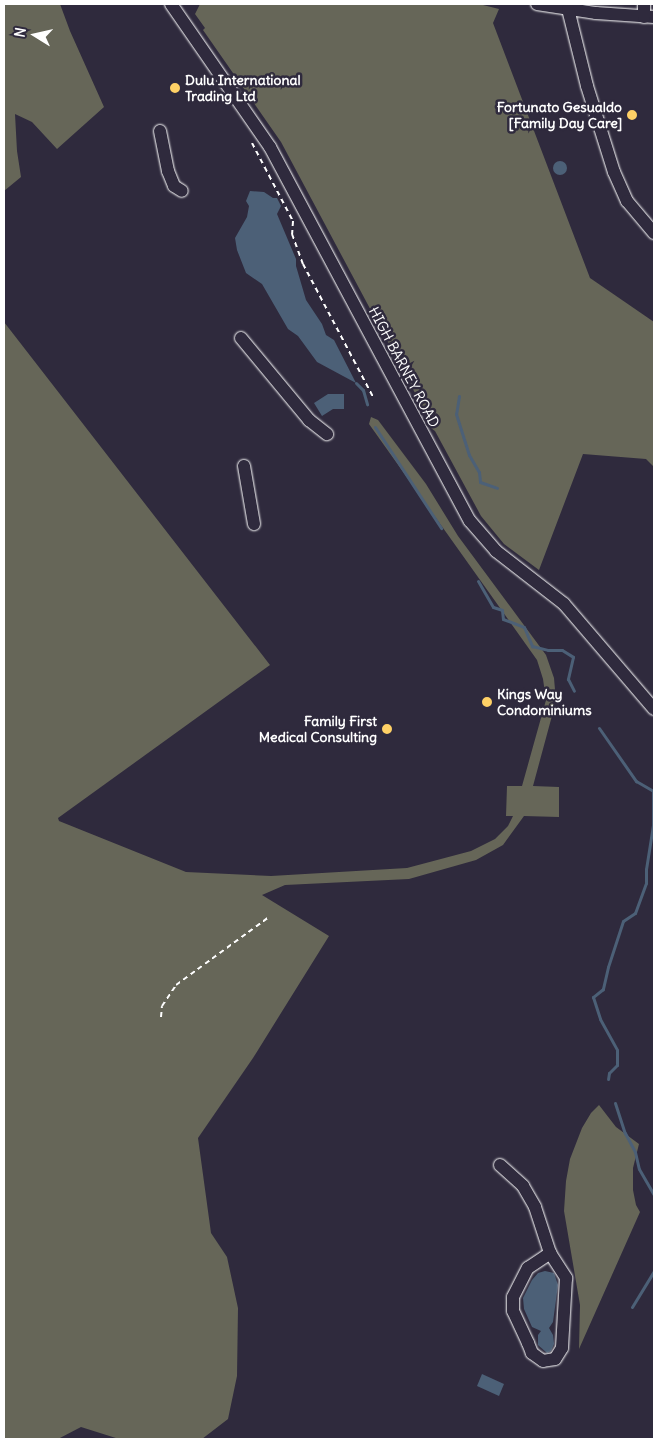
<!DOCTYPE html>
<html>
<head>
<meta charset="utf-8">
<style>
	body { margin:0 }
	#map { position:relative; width:658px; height:1443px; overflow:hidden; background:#2f2a3d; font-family:Delius,sans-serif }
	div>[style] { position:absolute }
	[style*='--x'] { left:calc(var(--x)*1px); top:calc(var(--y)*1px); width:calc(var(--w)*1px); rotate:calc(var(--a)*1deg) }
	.green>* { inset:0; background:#666658 }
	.water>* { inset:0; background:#4c6077 }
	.round { border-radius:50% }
	.stream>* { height:3px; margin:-1.5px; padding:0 1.5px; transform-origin:1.5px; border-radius:1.5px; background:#4c6077 }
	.path>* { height:2px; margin-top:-1px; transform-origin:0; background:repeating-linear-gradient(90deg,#fff 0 5px,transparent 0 9px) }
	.roads { filter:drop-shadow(0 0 1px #fff) drop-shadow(0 0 1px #fff) }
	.minor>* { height:12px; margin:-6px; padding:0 6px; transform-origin:6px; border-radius:6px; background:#2f2a3d }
	.dots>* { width:14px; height:14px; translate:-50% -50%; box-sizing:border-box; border:2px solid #2f2a3d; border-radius:50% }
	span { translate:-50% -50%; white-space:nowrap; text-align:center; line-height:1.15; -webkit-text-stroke:5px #2f2a3d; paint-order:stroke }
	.poi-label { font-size:14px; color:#fff; font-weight:700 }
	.left { translate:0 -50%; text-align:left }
	.right { translate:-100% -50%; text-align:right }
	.street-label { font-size:14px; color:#fff }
	.frame { position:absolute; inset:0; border:5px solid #fff; pointer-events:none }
	.north { position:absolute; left:10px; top:10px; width:50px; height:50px; -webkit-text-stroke:4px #2f2a3d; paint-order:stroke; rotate:280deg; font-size:14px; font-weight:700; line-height:20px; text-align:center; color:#fff }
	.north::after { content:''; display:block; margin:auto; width:18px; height:22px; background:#fff; clip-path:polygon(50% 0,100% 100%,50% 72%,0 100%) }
</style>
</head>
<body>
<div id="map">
	<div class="green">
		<i style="clip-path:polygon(4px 4px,60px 4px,70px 31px,104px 107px,57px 149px,32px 122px,15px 114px,17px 151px,21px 177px,4px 191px)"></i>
		<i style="clip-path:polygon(200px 4px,479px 4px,499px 9px,493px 23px,590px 278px,654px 322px,654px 467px,646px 459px,583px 454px,539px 570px,504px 544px,481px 516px,435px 431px,428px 426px,430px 421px,281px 142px,203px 30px,205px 28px,195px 14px)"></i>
		<i style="clip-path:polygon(4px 322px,270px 665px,58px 818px,59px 821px,186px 872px,271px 876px,407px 868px,471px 851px,495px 839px,508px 826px,513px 816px,506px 816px,507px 786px,522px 786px,546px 700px,543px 679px,537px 660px,369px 424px,371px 417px,378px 420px,426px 484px,458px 536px,546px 655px,554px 678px,556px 701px,533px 786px,559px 787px,559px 817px,524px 816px,503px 845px,476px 860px,409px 879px,285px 885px,262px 895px,329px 936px,253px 1058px,198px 1138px,211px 1233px,227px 1257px,238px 1308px,237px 1376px,228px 1419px,202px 1439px,119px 1439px,81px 1427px,58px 1439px,4px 1439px)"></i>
		<i style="clip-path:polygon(599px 1105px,616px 1127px,639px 1144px,633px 1168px,633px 1190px,636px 1205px,640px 1212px,579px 1349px,580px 1305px,564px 1211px,566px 1181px,570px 1159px,582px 1128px,591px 1113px)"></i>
	</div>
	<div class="water">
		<i class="round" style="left:553px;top:161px;width:14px;height:14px"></i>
		<i style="clip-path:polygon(250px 191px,264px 192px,273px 198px,277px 198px,281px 206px,277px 214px,296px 259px,296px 266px,306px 300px,322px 324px,326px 335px,334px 340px,356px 383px,317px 362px,298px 336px,288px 329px,262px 284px,246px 273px,237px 250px,235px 238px,247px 217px,249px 206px,246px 201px)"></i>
		<i style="clip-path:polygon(328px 394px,344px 394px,344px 409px,333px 409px,322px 416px,314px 403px)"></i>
		<i style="clip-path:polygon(545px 1271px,554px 1273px,558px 1285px,553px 1322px,549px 1328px,553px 1335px,554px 1344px,551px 1351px,547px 1353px,538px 1345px,538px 1335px,541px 1331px,532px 1327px,524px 1309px,523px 1298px,532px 1280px,538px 1273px)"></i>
		<i style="clip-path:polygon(482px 1374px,504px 1384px,499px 1396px,477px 1386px)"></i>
	</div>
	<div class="stream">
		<i style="--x:356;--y:383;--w:10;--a:45"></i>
		<i style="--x:363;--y:390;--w:15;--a:74"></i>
		<i style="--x:459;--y:396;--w:18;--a:99"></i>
		<i style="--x:456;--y:414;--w:43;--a:72.4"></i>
		<i style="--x:469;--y:455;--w:20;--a:60"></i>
		<i style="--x:479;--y:472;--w:10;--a:84"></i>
		<i style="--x:480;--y:482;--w:18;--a:19"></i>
		<i style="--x:375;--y:427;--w:121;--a:56.8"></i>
		<i style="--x:478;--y:581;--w:30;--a:60"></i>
		<i style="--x:493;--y:607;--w:9;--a:18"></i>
		<i style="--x:502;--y:610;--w:9;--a:84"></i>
		<i style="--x:503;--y:619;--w:22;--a:21"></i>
		<i style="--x:524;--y:627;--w:21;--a:67"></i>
		<i style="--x:532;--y:646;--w:16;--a:14"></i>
		<i style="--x:548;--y:650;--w:14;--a:0"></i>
		<i style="--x:562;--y:650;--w:13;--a:32"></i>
		<i style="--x:573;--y:657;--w:23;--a:103"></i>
		<i style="--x:568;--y:679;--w:13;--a:63"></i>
		<i style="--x:599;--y:728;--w:65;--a:55.1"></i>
		<i style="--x:636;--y:781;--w:20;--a:30"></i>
		<i style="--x:653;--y:791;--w:34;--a:90"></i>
		<i style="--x:653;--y:825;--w:45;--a:99"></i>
		<i style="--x:646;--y:869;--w:14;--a:90"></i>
		<i style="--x:646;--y:883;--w:32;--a:110"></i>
		<i style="--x:635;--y:913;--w:14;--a:146"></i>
		<i style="--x:623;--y:921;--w:48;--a:108.1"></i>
		<i style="--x:608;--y:967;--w:23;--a:103"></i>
		<i style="--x:603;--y:989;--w:13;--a:141"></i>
		<i style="--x:593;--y:997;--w:23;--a:72"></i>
		<i style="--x:600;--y:1019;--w:35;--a:61"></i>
		<i style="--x:617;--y:1050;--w:15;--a:90"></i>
		<i style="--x:617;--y:1065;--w:11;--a:135"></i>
		<i style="--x:609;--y:1073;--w:6;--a:99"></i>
		<i style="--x:615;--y:1103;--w:32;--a:72"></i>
		<i style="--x:625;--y:1133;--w:21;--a:62"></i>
		<i style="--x:635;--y:1152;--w:17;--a:77"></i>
		<i style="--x:639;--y:1169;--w:30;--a:60"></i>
		<i style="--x:632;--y:1307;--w:42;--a:-58.6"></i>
	</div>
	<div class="path">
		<i style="--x:252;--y:143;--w:88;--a:62.3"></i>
		<i style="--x:293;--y:221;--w:13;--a:94"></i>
		<i style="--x:292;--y:234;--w:32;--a:70"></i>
		<i style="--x:303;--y:264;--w:150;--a:62.2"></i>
		<i style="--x:161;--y:1017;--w:11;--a:-85"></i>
		<i style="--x:162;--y:1006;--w:25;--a:-56"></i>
		<i style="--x:176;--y:985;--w:115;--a:-36.2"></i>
	</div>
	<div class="roads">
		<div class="minor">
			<i style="--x:171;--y:4;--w:174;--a:55.3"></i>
			<i style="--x:270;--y:147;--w:424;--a:61.9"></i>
			<i style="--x:470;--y:521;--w:40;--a:49"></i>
			<i style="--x:496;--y:551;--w:86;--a:37.9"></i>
			<i style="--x:564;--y:604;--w:138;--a:49.4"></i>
			<i style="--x:537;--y:4;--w:60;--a:8.7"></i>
			<i style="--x:596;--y:13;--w:58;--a:3.9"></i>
			<i style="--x:644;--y:4;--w:13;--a:90"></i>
			<i style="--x:568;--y:9;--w:79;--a:76.1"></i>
			<i style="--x:587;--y:86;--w:90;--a:72.6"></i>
			<i style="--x:614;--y:172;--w:32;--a:66"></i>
			<i style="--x:627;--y:201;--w:42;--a:49.8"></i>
			<i style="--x:160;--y:131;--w:41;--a:78.7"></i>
			<i style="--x:168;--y:171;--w:16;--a:68"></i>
			<i style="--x:174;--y:186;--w:9;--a:32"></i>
			<i style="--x:241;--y:338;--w:107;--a:50.3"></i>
			<i style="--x:309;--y:420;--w:23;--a:38"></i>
			<i style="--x:244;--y:466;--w:59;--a:80.2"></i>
			<i style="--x:500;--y:1165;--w:31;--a:42"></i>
			<i style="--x:523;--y:1186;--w:24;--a:60"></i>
			<i style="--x:535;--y:1207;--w:48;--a:71.9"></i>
			<i style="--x:550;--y:1253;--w:30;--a:57"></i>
			<i style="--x:566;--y:1278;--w:70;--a:93.3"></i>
			<i style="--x:562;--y:1348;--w:13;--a:122"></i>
			<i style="--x:555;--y:1359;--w:12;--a:171"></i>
			<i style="--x:543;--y:1361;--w:14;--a:-144"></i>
			<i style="--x:532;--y:1353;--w:11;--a:-112"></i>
			<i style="--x:528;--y:1343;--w:35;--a:-115"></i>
			<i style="--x:513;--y:1311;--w:14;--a:-90"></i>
			<i style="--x:513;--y:1297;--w:33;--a:-63"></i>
			<i style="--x:528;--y:1268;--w:27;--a:-34"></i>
		</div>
	</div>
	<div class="dots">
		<i style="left:175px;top:88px;background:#ffd166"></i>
		<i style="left:632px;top:115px;background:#ffd166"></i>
		<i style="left:487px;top:702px;background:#ffd166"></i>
		<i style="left:387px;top:729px;background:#ffd166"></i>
	</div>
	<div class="poi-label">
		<span class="left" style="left:185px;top:88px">Dulu International<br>Trading Ltd</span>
		<span class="right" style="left:622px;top:115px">Fortunato Gesualdo<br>[Family Day Care]</span>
		<span class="left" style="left:497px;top:702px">Kings Way<br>Condominiums</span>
		<span class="right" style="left:377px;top:729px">Family First<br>Medical Consulting</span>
	</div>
	<div class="street-label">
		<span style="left:404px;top:367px;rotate:62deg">HIGH BARNEY ROAD</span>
	</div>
	<div class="frame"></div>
	<div class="north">N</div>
</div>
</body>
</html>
